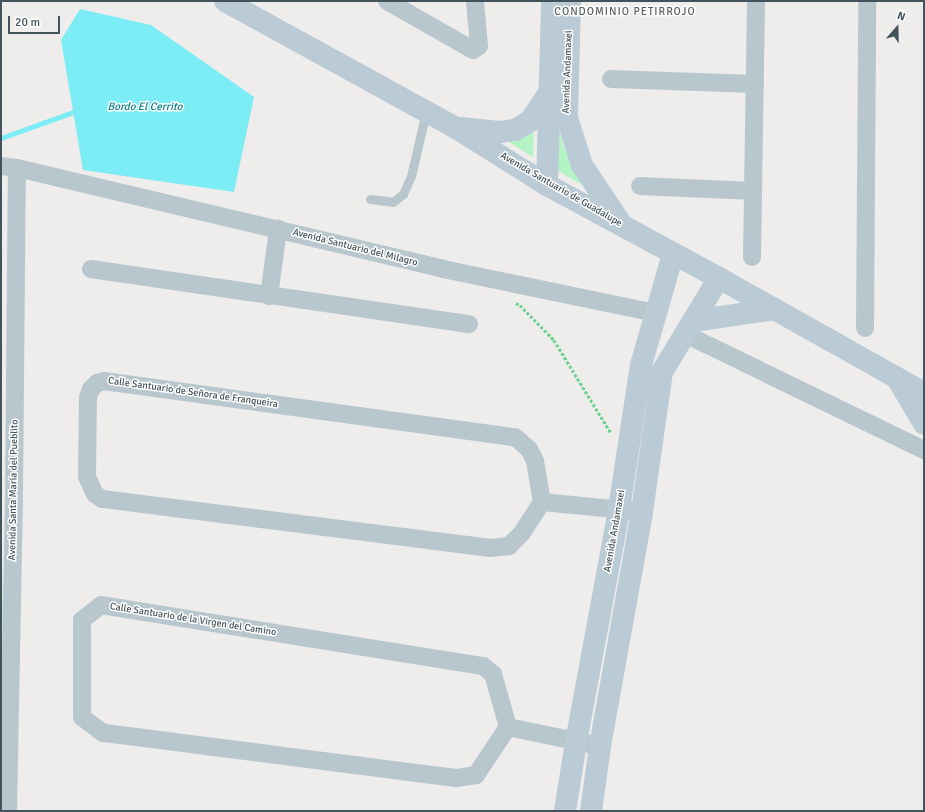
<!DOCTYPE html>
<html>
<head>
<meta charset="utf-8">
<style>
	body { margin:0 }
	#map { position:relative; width:925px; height:812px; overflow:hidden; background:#efecec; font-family:Signika,sans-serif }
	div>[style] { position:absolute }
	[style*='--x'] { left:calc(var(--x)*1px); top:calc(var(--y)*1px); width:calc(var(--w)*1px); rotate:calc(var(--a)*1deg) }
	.green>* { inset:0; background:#b4f3c4 }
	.water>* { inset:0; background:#7cecf5 }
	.stream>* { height:5px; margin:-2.5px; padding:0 2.5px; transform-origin:2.5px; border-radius:2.5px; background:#7cecf5 }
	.path>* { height:2.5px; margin-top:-1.25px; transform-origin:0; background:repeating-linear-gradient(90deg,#69d491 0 3px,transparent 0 5px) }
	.lane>* { height:9px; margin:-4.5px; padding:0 4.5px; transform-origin:4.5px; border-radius:4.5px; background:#b8c7cd }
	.street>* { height:18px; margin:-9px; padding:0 9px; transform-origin:9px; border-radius:9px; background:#b8c7cd }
	.secondary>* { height:22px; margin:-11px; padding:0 11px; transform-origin:11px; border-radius:11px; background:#bacbd6 }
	span { translate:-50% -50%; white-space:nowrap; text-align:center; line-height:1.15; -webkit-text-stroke:3px #fff; paint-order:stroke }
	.street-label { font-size:10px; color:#43535b }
	.neighbourhood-label { font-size:11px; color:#585e62; letter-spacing:1px }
	.water-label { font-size:11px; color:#047e89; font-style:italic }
	.frame { position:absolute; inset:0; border:2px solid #43535b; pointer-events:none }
	.north { position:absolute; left:877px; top:8px; width:40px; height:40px; -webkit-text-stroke:3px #fff; paint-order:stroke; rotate:20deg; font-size:11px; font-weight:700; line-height:16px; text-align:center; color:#43535b }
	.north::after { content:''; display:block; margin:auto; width:14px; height:18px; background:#43535b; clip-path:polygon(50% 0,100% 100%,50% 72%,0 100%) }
	.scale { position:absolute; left:8px; top:16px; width:52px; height:18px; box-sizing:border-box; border:2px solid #43535b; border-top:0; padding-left:5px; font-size:12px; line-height:14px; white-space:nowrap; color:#43535b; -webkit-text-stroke:3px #fff; paint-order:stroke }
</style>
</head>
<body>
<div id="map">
	<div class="green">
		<i style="clip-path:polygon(555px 114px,563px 145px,576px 174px,584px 186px,555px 169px)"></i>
		<i style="clip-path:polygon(534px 121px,533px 157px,501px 137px)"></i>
		<i style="clip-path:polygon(1px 542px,2px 542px,3px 616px,1px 682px)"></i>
	</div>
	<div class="water">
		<i style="clip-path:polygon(80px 9px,151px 25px,254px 97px,234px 192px,83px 170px,61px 40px)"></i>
	</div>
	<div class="stream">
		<i style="--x:1;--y:138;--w:77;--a:-19.9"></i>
	</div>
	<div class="path">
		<i style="--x:516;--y:303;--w:4;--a:27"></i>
		<i style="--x:520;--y:305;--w:49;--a:45.8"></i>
		<i style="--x:554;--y:340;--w:109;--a:58.5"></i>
	</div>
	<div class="lane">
		<i style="--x:370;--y:199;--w:23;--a:7"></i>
		<i style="--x:393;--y:202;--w:13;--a:-39"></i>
		<i style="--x:403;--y:194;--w:20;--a:-66"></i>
		<i style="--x:411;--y:176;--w:66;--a:-76.8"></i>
	</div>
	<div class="street">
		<i style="--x:387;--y:1;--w:99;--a:29.7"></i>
		<i style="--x:473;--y:50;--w:7;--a:-34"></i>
		<i style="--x:479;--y:46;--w:45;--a:-95.1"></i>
		<i style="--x:611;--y:79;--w:144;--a:2"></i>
		<i style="--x:1;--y:166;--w:16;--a:7"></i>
		<i style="--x:17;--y:168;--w:438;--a:13.3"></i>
		<i style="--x:443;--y:269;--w:217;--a:11.7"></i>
		<i style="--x:640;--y:186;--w:113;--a:2.5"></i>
		<i style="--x:752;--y:257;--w:256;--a:-89.1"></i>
		<i style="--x:91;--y:269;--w:382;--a:8.3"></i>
		<i style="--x:269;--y:296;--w:68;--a:-82.3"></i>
		<i style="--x:865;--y:328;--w:327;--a:-89.6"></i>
		<i style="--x:685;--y:334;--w:266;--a:25.9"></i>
		<i style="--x:104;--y:381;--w:415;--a:7.8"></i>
		<i style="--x:515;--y:437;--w:18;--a:41"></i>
		<i style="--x:529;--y:449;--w:13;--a:63"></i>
		<i style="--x:535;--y:461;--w:42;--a:80.3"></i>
		<i style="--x:542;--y:502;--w:38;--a:123"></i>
		<i style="--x:521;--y:534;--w:17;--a:135"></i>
		<i style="--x:509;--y:546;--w:18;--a:174"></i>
		<i style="--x:491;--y:548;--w:392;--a:-172.8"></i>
		<i style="--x:102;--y:499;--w:9;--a:-144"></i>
		<i style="--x:95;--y:494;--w:19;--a:-115"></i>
		<i style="--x:87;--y:477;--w:80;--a:-89.3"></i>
		<i style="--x:88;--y:397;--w:9;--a:-69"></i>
		<i style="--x:91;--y:389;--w:8;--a:-45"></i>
		<i style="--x:97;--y:383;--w:7;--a:-16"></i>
		<i style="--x:542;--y:502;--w:91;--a:5.6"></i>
		<i style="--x:101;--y:605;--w:387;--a:9.1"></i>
		<i style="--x:483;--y:666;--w:13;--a:39"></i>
		<i style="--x:493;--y:674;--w:55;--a:74.2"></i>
		<i style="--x:508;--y:727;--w:58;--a:123.7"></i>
		<i style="--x:476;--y:775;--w:20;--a:171"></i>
		<i style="--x:456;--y:778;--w:356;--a:-172.7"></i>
		<i style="--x:103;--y:733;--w:26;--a:-143"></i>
		<i style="--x:82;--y:717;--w:97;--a:-90"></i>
		<i style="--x:82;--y:620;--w:24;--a:-38"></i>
		<i style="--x:508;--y:727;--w:94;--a:11.7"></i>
		<i style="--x:8;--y:811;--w:314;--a:-88.9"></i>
		<i style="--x:14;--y:497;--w:329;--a:-89.5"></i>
	</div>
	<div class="secondary">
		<i style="--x:225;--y:1;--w:264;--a:28.8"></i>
		<i style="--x:456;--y:128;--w:107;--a:32.1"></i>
		<i style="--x:547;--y:185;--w:196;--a:28.4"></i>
		<i style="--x:719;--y:278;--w:235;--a:29.3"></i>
		<i style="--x:570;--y:1;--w:117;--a:91.5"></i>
		<i style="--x:567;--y:118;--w:49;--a:72.3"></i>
		<i style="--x:582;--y:165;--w:69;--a:56.3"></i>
		<i style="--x:460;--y:128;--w:40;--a:5.7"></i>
		<i style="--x:500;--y:132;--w:15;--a:-8"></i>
		<i style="--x:515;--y:130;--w:17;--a:-31"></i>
		<i style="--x:530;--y:121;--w:36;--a:-56"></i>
		<i style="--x:547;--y:185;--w:184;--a:-88.4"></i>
		<i style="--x:693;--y:321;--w:83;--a:-8.3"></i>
		<i style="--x:897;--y:378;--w:53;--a:59.6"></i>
		<i style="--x:565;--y:811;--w:70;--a:-80.9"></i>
		<i style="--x:576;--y:742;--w:237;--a:-79.5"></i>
		<i style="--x:619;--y:509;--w:146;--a:-81.3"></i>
		<i style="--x:641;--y:365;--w:116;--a:-73.9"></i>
		<i style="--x:591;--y:811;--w:66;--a:-82.1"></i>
		<i style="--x:600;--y:746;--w:238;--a:-79.8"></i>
		<i style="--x:642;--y:512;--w:141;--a:-81.9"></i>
		<i style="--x:662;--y:372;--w:110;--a:-58.8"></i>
	</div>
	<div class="street-label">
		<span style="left:568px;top:72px;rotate:-88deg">Avenida Andamaxei</span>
		<span style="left:561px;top:190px;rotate:30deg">Avenida Santuario de Guadalupe</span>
		<span style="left:355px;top:248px;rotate:14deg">Avenida Santuario del Milagro</span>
		<span style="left:193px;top:393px;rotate:8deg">Calle Santuario de Señora de Franqueira</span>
		<span style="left:14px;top:490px;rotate:-89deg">Avenida Santa María del Pueblito</span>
		<span style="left:615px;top:531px;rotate:-80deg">Avenida Andamaxei</span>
		<span style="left:193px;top:620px;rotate:9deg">Calle Santuario de la Virgen del Camino</span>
	</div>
	<div class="neighbourhood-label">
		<span style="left:625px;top:12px">CONDOMINIO PETIRROJO</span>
	</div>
	<div class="water-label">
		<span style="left:145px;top:107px">Bordo El Cerrito</span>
	</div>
	<div class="frame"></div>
	<div class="north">N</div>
	<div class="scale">20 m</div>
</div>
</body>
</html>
